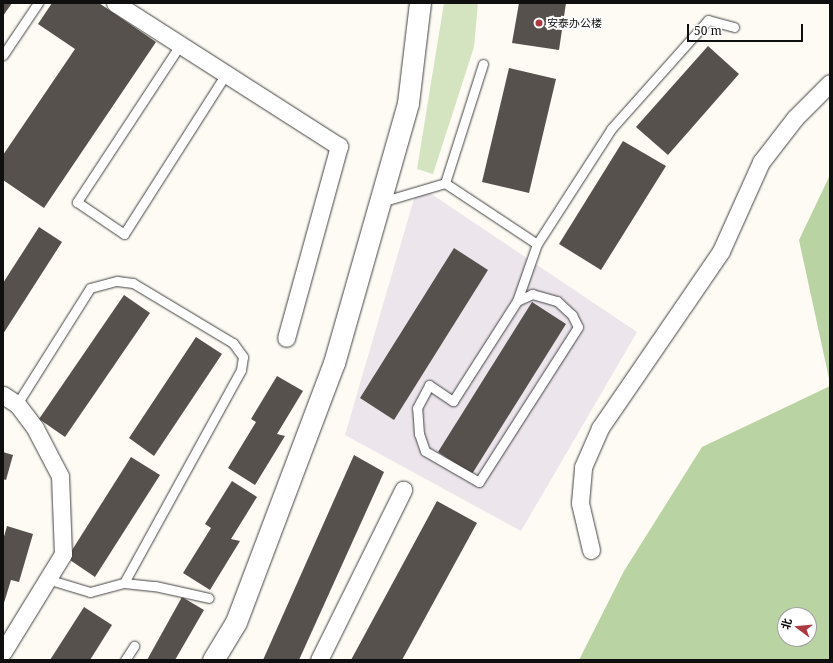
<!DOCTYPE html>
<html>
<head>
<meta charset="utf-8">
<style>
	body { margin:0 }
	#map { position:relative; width:833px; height:663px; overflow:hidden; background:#fdfbf3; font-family:"Noto Serif","Noto Sans SC",serif }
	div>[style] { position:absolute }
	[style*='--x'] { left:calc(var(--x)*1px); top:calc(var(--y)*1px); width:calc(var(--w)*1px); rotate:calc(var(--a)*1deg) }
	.industrial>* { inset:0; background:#ece5ec }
	.green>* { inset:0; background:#d4e4c0 }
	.forest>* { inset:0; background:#b9d3a2 }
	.building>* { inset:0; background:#57514d }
	.roads { filter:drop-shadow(0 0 1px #424242) drop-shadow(0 0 1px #424242) }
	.service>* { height:9px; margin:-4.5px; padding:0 4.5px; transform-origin:4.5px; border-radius:4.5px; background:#fff }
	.minor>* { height:17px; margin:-8.5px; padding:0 8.5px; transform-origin:8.5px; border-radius:8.5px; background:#fff }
	.tertiary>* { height:21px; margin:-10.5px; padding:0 10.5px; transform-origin:10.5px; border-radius:10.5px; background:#fff }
	.dots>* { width:11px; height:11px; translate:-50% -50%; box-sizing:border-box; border:2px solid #fff; border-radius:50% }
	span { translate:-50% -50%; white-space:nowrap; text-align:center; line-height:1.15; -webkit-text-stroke:4px #fff; paint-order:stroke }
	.poi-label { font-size:11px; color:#0f0f0f }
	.left { translate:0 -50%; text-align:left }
	.frame { position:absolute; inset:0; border:4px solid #0f0f0f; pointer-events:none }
	.north { position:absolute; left:777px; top:607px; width:40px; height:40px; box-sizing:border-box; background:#fff; border:1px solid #9f9f9f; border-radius:50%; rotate:286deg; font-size:11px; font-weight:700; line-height:16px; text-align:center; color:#0f0f0f }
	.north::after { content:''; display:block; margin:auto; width:14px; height:18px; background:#ae3940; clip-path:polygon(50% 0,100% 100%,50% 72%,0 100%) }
	.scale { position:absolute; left:687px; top:24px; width:116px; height:18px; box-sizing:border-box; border:2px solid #0f0f0f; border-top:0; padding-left:5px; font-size:12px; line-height:14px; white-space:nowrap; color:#0f0f0f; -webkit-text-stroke:3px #fff; paint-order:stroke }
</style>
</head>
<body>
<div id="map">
	<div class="industrial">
		<i style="clip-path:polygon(418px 185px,637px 332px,521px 531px,345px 435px)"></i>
	</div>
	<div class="green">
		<i style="clip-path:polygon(444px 3px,478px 3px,474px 47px,433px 174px,417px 169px)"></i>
	</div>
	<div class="forest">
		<i style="clip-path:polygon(830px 175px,830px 383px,799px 240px)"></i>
		<i style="clip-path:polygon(evenodd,830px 386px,830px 660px,579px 660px,624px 571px,702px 447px,830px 386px,785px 615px,809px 615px,809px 639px,785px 639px,785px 615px)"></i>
	</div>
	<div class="building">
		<i style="clip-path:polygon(3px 3px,12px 3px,3px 16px)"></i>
		<i style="clip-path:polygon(52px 3px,99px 3px,156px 42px,44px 208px,3px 180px,3px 155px,75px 49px,38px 24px)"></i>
		<i style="clip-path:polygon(519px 3px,566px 3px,559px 50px,512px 43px)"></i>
		<i style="clip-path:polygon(708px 46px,739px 74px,668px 155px,636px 127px)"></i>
		<i style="clip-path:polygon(509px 68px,556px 79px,529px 193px,482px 182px)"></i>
		<i style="clip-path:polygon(623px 141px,666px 166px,601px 270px,559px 244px)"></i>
		<i style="clip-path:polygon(39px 227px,62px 242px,3px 334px,3px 283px)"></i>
		<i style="clip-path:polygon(454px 248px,488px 270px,394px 420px,360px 398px)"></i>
		<i style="clip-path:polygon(124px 295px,150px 313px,65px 437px,39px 419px)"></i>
		<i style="clip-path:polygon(532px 302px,566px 324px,472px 474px,438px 452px)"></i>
		<i style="clip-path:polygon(196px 337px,222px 354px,154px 456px,129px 438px)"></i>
		<i style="clip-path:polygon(277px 376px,303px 391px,277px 434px,285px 436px,255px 485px,228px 468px,256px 422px,251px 419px)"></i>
		<i style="clip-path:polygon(3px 452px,13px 455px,6px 480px,3px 479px)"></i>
		<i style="clip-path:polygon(354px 455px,384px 472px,299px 660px,263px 660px)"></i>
		<i style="clip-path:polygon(131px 457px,160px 475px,95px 577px,67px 558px)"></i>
		<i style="clip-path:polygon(232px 481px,257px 497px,231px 539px,240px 541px,210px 590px,183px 573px,211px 528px,205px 524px)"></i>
		<i style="clip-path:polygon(437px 501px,477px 523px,402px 660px,351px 660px)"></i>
		<i style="clip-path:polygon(7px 526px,33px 534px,19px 582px,11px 580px,3px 606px,3px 540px)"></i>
		<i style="clip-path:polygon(182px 597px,204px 610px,175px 660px,147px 660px)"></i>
		<i style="clip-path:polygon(84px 607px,112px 625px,90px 660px,50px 660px)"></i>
	</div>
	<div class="roads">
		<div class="service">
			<i style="--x:180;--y:45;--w:188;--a:123.3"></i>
			<i style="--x:77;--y:202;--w:57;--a:34.2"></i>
			<i style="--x:124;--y:234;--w:190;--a:-57.5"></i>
			<i style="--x:3;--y:55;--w:63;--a:-56.1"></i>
			<i style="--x:445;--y:183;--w:125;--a:-72.3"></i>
			<i style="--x:381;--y:202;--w:67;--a:-16.5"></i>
			<i style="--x:445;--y:183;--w:110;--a:33.5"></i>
			<i style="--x:537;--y:244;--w:137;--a:-57.2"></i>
			<i style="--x:611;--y:129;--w:146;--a:-48.3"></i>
			<i style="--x:708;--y:20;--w:27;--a:15"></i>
			<i style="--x:517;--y:301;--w:17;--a:-25"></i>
			<i style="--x:532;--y:294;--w:26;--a:16"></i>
			<i style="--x:557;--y:301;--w:21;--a:43"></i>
			<i style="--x:572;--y:315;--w:13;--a:63"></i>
			<i style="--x:578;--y:327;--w:184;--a:122.6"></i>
			<i style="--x:479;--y:482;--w:62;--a:-150.1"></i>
			<i style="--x:425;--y:451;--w:18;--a:-109"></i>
			<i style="--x:419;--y:434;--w:26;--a:-94"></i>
			<i style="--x:417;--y:408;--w:26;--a:-62"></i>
			<i style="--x:429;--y:385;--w:29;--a:34"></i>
			<i style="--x:453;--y:401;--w:119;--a:-57.4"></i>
			<i style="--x:517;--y:301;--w:60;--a:-70.7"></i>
			<i style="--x:17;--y:404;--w:137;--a:-57.8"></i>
			<i style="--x:90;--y:288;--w:28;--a:-15"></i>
			<i style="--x:117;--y:281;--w:16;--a:7"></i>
			<i style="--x:133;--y:283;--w:117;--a:31"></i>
			<i style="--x:233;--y:343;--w:17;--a:54"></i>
			<i style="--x:243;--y:357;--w:13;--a:99"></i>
			<i style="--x:241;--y:370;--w:243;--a:118.8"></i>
			<i style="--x:47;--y:579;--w:45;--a:16.8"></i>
			<i style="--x:90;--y:592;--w:35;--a:-15"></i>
			<i style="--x:124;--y:583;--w:31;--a:6"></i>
			<i style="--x:155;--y:586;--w:55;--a:12.5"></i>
			<i style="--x:125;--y:660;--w:17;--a:-57"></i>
		</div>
		<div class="minor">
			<i style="--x:115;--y:3;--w:266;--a:32.6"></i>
			<i style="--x:339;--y:146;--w:199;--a:105.4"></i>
			<i style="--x:3;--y:395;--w:17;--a:33"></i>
			<i style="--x:17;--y:404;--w:30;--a:53"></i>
			<i style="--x:35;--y:428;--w:54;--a:62.5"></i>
			<i style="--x:60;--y:476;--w:78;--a:87.8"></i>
			<i style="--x:63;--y:554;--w:115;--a:121.5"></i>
			<i style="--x:591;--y:550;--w:48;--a:-103.2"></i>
			<i style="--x:580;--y:503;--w:36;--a:-85"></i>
			<i style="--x:583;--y:467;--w:43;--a:-66.4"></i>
			<i style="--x:600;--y:428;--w:214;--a:-55.6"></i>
			<i style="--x:721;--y:251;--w:98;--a:-65.8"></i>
			<i style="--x:761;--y:162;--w:56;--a:-52.3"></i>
			<i style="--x:795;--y:118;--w:49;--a:-45"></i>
			<i style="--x:319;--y:660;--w:190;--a:-63.7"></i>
		</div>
		<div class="tertiary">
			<i style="--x:213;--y:660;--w:44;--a:-58.8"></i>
			<i style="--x:236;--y:622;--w:277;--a:-69.3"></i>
			<i style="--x:334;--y:363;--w:270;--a:-74.1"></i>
			<i style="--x:408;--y:103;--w:101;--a:-83.2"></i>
		</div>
	</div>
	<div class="dots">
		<i style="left:539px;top:23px;background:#ae3940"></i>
	</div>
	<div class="poi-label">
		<span class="left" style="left:547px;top:23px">安泰办公楼</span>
	</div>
	<div class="frame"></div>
	<div class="north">北</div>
	<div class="scale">50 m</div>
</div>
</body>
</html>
